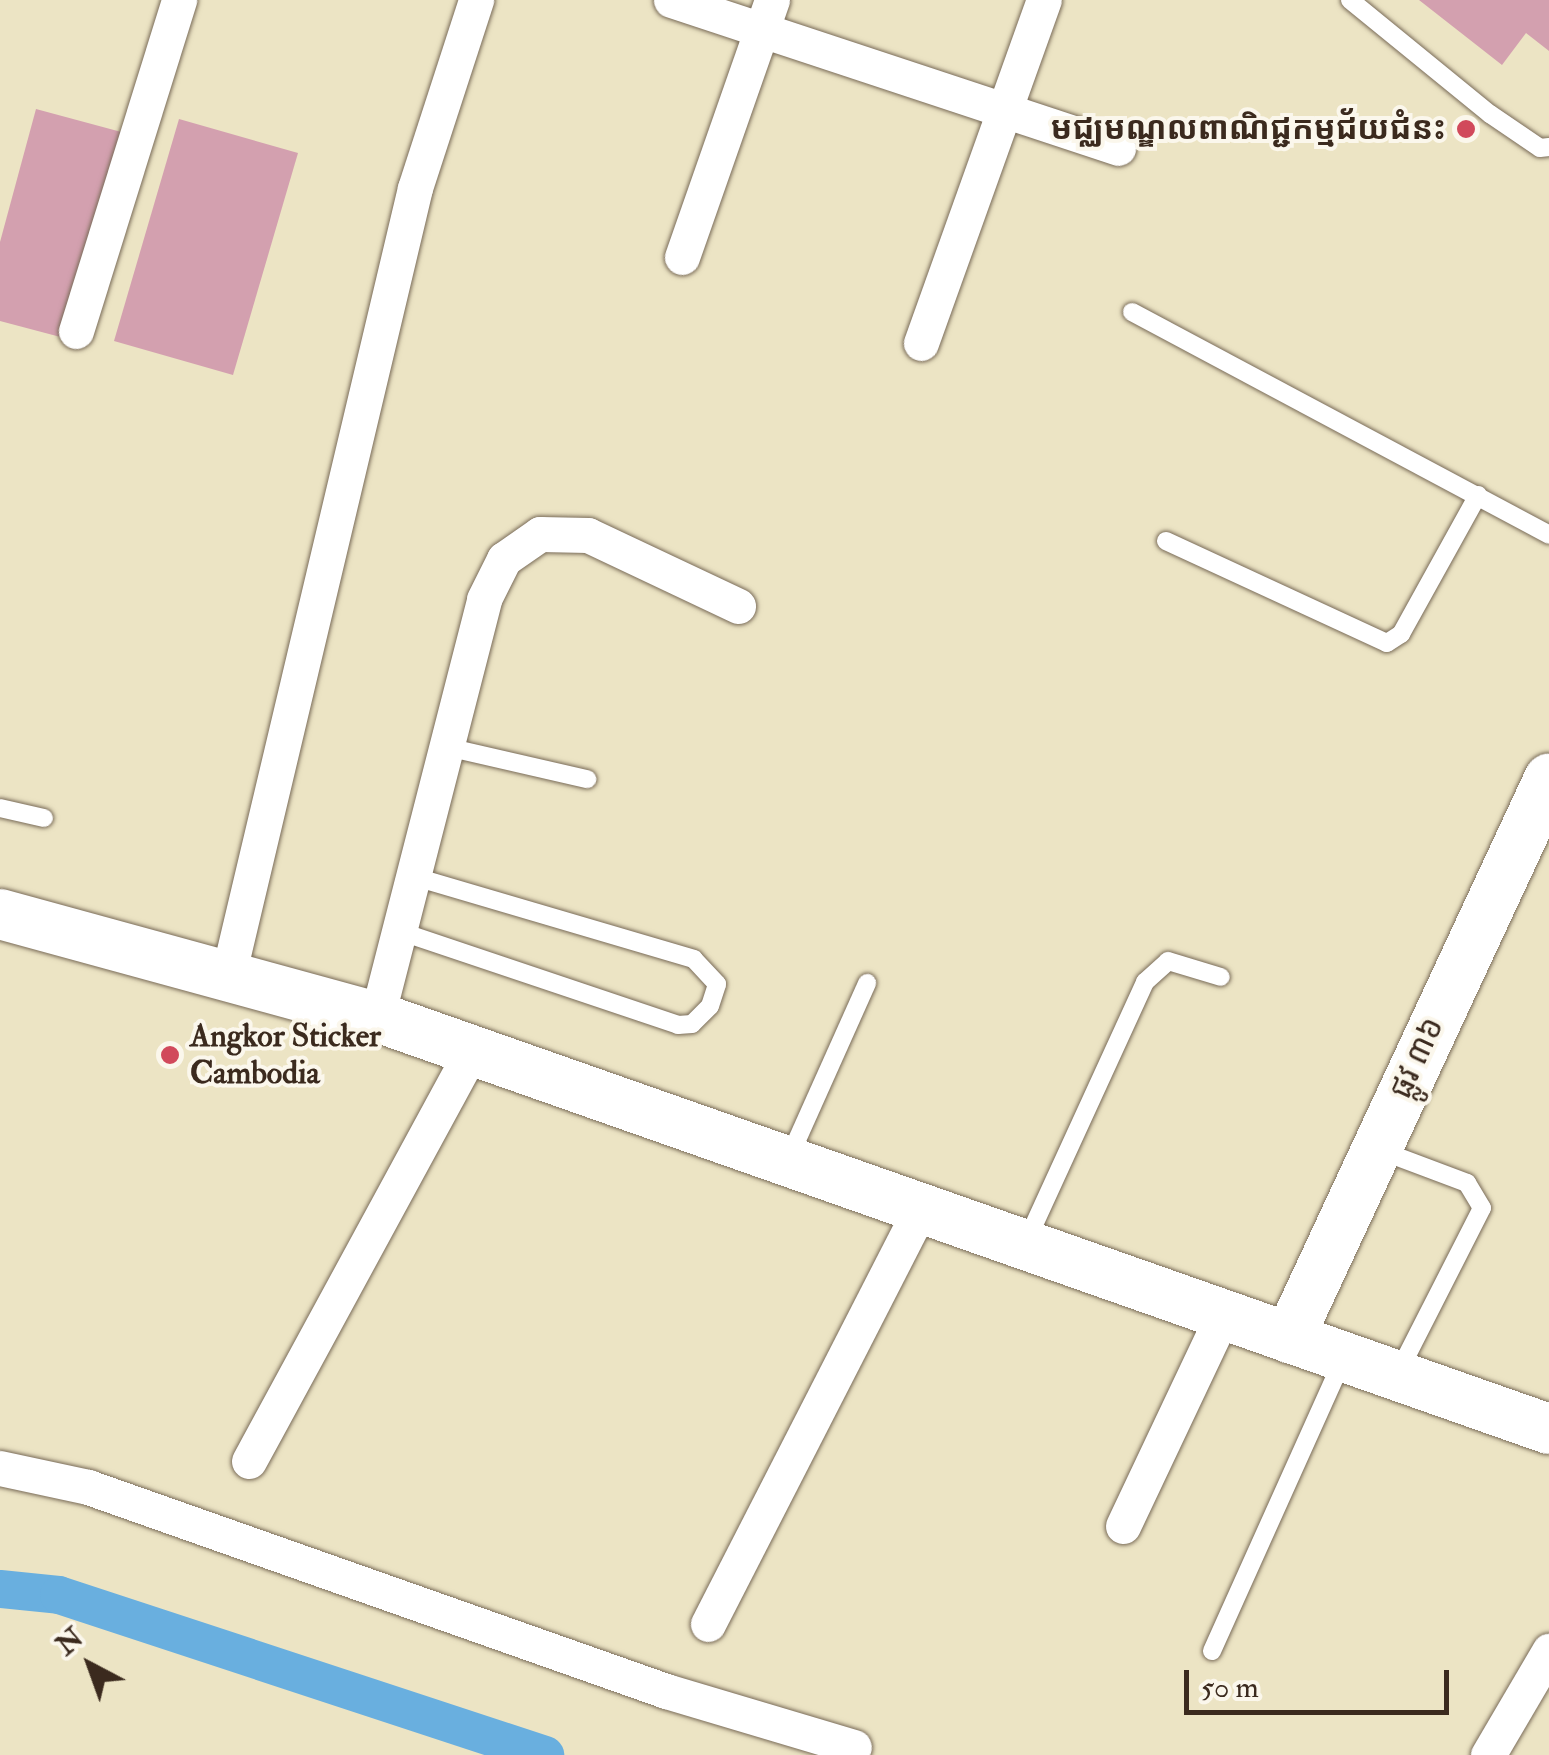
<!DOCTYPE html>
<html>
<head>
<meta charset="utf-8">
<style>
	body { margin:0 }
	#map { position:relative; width:1549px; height:1755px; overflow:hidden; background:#ece4c4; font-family:"IM FELL Double Pica","Noto Sans Khmer",serif }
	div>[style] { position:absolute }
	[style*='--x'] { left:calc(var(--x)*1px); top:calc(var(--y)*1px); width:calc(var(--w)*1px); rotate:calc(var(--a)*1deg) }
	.canal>* { height:38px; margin:-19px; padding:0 19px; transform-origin:19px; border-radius:19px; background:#69afdf }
	.building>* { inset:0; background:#d3a0af }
	.roads { filter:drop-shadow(0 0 2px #796b58) drop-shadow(0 0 2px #796b58) }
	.lane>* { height:18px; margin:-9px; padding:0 9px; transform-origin:9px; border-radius:9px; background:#fff }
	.street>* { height:35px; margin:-17.5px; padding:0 17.5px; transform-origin:17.5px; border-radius:17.5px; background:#fff }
	.secondary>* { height:50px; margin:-25px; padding:0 25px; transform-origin:25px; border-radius:25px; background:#fff }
	.dots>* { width:28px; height:28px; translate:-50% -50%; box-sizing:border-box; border:5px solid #fbf7ec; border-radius:50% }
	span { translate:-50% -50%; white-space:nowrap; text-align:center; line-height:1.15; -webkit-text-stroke:8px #fbf7ec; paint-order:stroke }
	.poi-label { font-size:32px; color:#3b2a1e; font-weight:700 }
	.right { translate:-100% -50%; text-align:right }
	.left { translate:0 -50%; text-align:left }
	.street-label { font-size:32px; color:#3b2a1e }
	.north { position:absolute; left:40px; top:1615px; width:100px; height:100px; -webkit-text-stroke:8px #fbf7ec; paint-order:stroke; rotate:319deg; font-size:28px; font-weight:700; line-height:40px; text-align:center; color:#3b2a1e }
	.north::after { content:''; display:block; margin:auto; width:35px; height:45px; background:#3b2a1e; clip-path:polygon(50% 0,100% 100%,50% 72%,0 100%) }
	.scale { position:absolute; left:1184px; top:1670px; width:265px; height:45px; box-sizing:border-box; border:5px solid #3b2a1e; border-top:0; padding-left:12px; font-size:30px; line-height:35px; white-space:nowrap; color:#3b2a1e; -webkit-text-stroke:8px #fbf7ec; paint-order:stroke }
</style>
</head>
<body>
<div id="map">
	<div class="canal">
		<i style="--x:0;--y:1589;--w:59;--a:5.8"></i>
		<i style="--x:59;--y:1595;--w:512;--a:18.22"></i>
	</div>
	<div class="building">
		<i style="clip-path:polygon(1419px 0,1549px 0,1549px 51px,1526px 33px,1502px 65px)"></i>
		<i style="clip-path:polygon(36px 109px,125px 133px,68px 339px,0 321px,0 242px)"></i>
		<i style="clip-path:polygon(179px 119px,298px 153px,233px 375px,114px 341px)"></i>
	</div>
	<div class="roads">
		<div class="lane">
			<i style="--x:1350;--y:0;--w:181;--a:39.2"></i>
			<i style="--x:1490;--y:114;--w:60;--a:34.2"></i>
			<i style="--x:1540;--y:148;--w:9;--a:-6"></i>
			<i style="--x:1132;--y:312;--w:473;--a:28.1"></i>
			<i style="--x:1166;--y:541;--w:243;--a:24.8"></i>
			<i style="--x:1387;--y:643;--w:17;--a:-33"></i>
			<i style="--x:1401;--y:634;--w:159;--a:-61"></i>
			<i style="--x:447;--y:747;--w:144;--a:12.9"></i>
			<i style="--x:0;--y:808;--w:45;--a:12.8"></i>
			<i style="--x:402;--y:932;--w:291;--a:18.6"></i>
			<i style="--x:678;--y:1025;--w:14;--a:-4"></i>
			<i style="--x:692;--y:1024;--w:25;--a:-45"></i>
			<i style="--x:710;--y:1006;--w:23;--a:-72"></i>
			<i style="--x:717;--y:984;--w:34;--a:-133"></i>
			<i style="--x:694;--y:959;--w:290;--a:-163.6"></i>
			<i style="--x:1382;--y:1151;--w:91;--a:20.6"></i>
			<i style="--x:1467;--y:1183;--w:29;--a:59"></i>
			<i style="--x:1482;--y:1208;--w:183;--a:117"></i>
			<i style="--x:788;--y:1160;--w:194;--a:-65.9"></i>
			<i style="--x:1027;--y:1240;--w:284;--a:-65.4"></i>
			<i style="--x:1145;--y:982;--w:31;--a:-42"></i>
			<i style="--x:1168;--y:961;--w:55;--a:16.8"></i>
			<i style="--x:1212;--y:1651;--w:319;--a:-65.8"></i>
		</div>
		<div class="street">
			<i style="--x:671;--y:0;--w:471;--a:18.3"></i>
			<i style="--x:682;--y:257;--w:272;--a:-70.7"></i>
			<i style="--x:76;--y:331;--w:347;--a:-72.7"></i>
			<i style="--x:921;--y:343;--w:364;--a:-70.3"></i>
			<i style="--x:228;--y:976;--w:810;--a:-76.65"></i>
			<i style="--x:415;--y:188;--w:198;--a:-72"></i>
			<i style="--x:377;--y:1017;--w:431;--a:-75.6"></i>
			<i style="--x:484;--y:599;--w:45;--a:-63.4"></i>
			<i style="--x:504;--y:559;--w:44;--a:-34.8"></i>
			<i style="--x:540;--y:534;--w:48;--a:1.2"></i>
			<i style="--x:588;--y:535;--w:166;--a:25.3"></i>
			<i style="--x:249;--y:1461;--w:468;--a:-61.5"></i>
			<i style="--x:0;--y:1468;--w:90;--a:12.2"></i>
			<i style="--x:88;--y:1487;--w:613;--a:19.44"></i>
			<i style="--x:666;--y:1691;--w:196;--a:16.6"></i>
			<i style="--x:1123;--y:1526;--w:234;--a:-64.7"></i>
			<i style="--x:708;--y:1624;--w:467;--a:-62.9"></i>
			<i style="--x:1488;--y:1755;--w:121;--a:-59.6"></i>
		</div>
		<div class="secondary">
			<i style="--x:0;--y:914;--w:391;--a:15.3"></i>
			<i style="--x:377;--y:1017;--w:1242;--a:19.37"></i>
			<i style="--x:1289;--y:1338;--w:617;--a:-65.06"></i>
		</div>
	</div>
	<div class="dots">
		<i style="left:1466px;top:129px;background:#d1495b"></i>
		<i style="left:170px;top:1055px;background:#d1495b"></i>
	</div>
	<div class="poi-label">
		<span class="right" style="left:1446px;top:129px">មជ្ឈមណ្ឌលពាណិជ្ជកម្មជ័យជំនះ</span>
		<span class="left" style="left:190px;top:1055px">Angkor Sticker<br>Cambodia</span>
	</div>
	<div class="street-label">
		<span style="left:1417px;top:1058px;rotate:-65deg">ផ្លូវ ៣៦</span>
	</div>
	<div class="north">N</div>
	<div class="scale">50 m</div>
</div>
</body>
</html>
